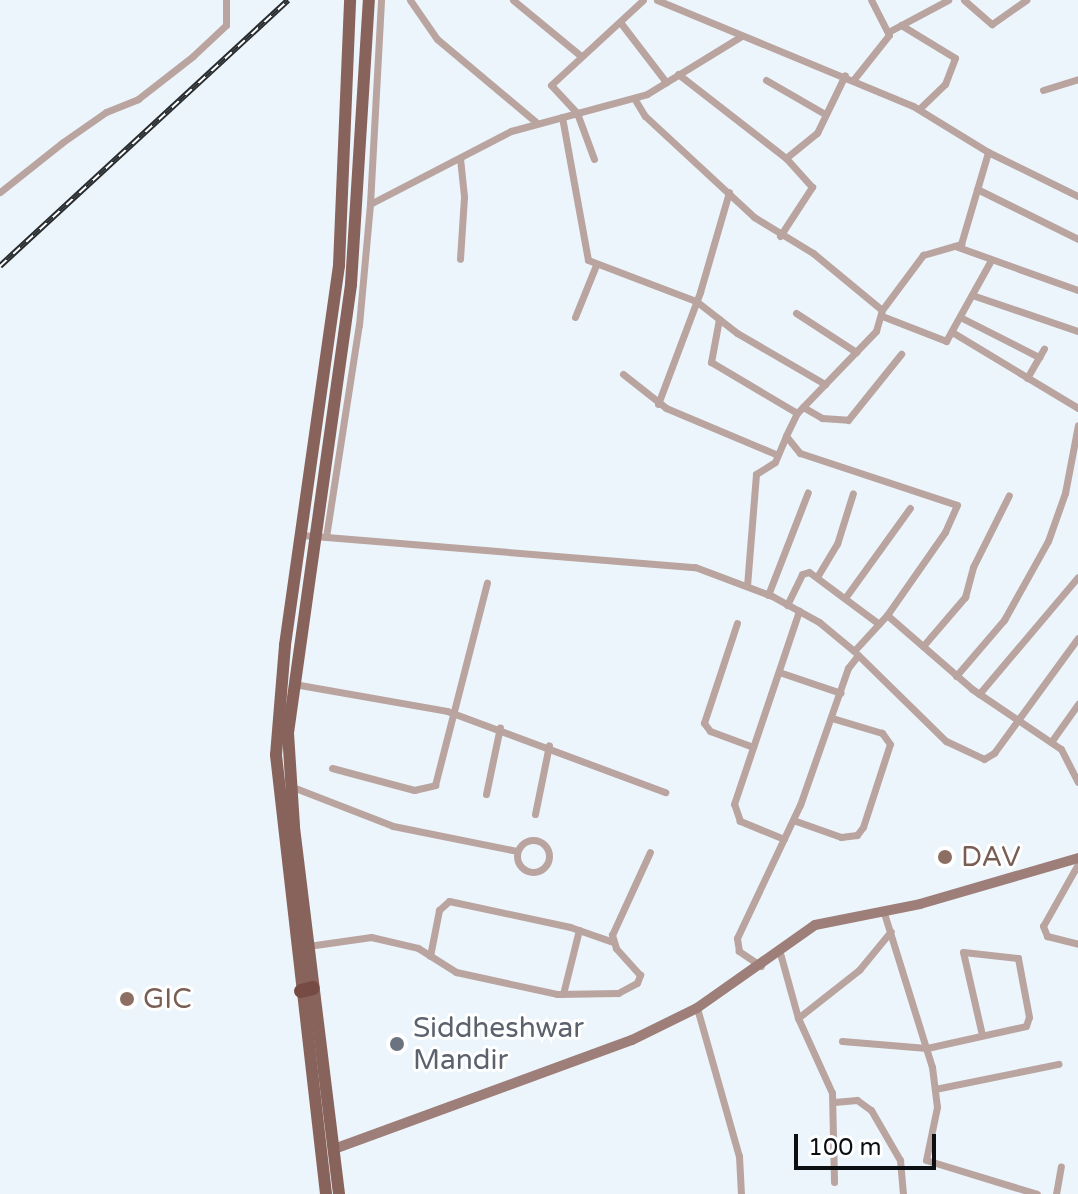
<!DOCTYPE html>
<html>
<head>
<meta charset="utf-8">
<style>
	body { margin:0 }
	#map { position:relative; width:1078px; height:1194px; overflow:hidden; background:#ecf5fb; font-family:"Varela Round",sans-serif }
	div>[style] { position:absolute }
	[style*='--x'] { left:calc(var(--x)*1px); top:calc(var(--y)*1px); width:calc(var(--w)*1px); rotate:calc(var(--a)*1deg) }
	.street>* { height:7px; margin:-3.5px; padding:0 3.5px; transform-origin:3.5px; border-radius:3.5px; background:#baa4a0 }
	.street>.ring { margin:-3.5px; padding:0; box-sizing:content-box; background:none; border:7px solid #baa4a0; border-radius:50% }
	.secondary>* { height:10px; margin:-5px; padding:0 5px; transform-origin:5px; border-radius:5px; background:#9e7e78 }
	.primary>* { height:12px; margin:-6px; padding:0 6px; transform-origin:6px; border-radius:6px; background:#88635b }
	.highway>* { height:14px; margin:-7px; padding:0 7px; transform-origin:7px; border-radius:7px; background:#764b43 }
	.rail>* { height:6px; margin-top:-3px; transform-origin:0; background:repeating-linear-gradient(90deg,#fff 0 9px,#272b2d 0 18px); box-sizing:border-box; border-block:2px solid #272b2d }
	.dots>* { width:22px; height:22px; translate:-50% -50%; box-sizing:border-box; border:4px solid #fff; border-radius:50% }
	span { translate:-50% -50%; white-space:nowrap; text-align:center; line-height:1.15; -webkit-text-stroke:6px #fff; paint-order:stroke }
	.education-label { font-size:28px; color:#785e54 }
	.left { translate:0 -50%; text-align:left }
	.worship-label { font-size:28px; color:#5b616d }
	.scale { position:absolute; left:794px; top:1134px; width:142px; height:36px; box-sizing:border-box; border:4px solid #0c0f11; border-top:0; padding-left:10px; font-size:24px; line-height:28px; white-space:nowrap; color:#0c0f11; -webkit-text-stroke:6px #fff; paint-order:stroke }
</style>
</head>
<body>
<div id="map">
	<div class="street">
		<i style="--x:410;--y:0;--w:47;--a:55.3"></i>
		<i style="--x:437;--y:39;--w:131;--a:40"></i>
		<i style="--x:513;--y:0;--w:88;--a:39.5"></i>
		<i style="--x:657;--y:0;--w:277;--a:22.5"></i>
		<i style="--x:913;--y:106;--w:88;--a:31.5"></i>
		<i style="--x:988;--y:152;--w:100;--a:26.1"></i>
		<i style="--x:964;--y:0;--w:37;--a:41"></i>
		<i style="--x:992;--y:24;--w:42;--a:-35.2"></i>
		<i style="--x:620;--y:22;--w:76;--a:52.5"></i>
		<i style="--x:901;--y:25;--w:63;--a:31.4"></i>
		<i style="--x:955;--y:58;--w:28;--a:111"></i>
		<i style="--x:945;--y:84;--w:36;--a:136"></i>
		<i style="--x:890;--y:31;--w:66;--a:-28.1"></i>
		<i style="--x:678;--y:74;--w:137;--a:37.9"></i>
		<i style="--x:786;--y:158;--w:40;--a:-39"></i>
		<i style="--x:817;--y:133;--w:64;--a:-64.2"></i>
		<i style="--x:854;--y:79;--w:56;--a:-51.5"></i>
		<i style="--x:889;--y:35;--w:39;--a:-117"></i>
		<i style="--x:766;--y:80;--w:68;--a:30"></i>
		<i style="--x:1043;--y:90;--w:37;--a:-17"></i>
		<i style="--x:634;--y:98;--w:21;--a:59"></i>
		<i style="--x:645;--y:116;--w:149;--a:42.8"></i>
		<i style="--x:754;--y:217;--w:69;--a:31.4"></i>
		<i style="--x:813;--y:253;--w:89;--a:39.6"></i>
		<i style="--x:882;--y:310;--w:22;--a:106"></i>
		<i style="--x:876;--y:331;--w:114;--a:133.9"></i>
		<i style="--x:797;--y:413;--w:25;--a:116"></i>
		<i style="--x:786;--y:436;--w:22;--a:51"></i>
		<i style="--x:800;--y:453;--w:165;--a:18.3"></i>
		<i style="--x:957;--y:505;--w:30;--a:114"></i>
		<i style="--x:945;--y:532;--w:101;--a:124.9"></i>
		<i style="--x:562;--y:117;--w:145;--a:79.7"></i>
		<i style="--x:588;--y:260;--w:116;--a:20.8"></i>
		<i style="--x:696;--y:301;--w:52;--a:38"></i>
		<i style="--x:737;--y:333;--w:102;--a:30.1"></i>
		<i style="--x:460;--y:158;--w:39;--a:84"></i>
		<i style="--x:464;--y:197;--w:62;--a:93.7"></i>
		<i style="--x:594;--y:159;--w:49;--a:-110.3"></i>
		<i style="--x:577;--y:113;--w:38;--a:-133"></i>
		<i style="--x:551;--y:85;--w:125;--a:-42.7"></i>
		<i style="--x:977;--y:189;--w:113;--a:26.3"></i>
		<i style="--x:0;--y:192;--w:80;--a:-38.4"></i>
		<i style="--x:63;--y:142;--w:52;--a:-34.9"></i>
		<i style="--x:106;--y:112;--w:35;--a:-22"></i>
		<i style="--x:138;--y:99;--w:70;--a:-38"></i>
		<i style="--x:193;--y:56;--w:45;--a:-43.2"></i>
		<i style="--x:226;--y:25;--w:25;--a:-90"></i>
		<i style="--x:370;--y:204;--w:204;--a:-86.9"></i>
		<i style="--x:780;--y:236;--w:59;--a:-56.9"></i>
		<i style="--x:812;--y:187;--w:39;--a:-132"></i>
		<i style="--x:955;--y:246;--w:131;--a:19.7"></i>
		<i style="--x:972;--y:295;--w:112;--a:18.8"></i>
		<i style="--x:882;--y:310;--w:69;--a:-53.3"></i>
		<i style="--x:923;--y:255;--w:40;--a:-16"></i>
		<i style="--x:961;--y:244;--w:96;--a:-73.6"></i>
		<i style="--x:796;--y:313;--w:72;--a:33"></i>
		<i style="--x:882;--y:316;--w:69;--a:21.3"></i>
		<i style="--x:946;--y:341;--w:93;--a:-60.9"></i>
		<i style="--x:575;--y:317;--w:56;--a:-68"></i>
		<i style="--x:960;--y:317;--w:89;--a:26.9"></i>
		<i style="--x:719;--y:319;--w:44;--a:100.5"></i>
		<i style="--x:711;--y:362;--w:100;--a:30.7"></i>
		<i style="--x:952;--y:332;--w:147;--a:31.1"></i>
		<i style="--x:623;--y:374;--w:55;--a:38.3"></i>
		<i style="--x:666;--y:408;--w:121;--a:22.8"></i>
		<i style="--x:1027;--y:378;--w:34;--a:-60"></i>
		<i style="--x:658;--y:404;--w:120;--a:-69.4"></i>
		<i style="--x:700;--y:292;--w:104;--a:-73.8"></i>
		<i style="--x:803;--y:407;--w:22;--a:30"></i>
		<i style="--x:822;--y:418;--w:26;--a:4"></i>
		<i style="--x:848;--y:420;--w:85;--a:-51.2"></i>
		<i style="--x:302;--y:535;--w:394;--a:4.7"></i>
		<i style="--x:695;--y:567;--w:82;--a:20.6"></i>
		<i style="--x:772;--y:596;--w:54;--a:29"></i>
		<i style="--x:819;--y:622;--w:45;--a:39.6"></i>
		<i style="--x:854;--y:651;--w:49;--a:-47.5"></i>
		<i style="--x:887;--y:615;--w:113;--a:41"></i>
		<i style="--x:972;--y:689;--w:107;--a:34"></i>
		<i style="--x:1061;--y:749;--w:37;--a:63"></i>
		<i style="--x:326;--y:537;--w:215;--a:-81.2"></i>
		<i style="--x:359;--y:325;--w:121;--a:-84.8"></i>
		<i style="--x:370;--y:204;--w:159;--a:-27.4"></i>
		<i style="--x:511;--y:131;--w:141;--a:-15.2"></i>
		<i style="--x:647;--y:94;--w:109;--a:-31.5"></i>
		<i style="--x:817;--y:577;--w:39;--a:-59"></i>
		<i style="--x:837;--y:544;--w:53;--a:-72.6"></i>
		<i style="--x:747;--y:586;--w:112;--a:-85.4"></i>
		<i style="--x:756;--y:474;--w:22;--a:-32"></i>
		<i style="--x:775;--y:462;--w:28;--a:-67"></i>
		<i style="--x:768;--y:595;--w:110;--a:-68.8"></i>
		<i style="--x:845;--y:598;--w:111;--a:-54.2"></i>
		<i style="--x:787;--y:605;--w:34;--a:-64"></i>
		<i style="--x:802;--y:574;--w:7;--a:-16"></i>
		<i style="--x:809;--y:572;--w:87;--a:36.6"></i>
		<i style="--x:737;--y:623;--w:105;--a:108.3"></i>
		<i style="--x:704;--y:723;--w:10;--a:53"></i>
		<i style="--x:710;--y:731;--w:46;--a:20.4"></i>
		<i style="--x:923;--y:646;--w:65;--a:-49.4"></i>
		<i style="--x:965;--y:597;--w:31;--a:-75"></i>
		<i style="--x:973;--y:567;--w:80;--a:-63.4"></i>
		<i style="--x:856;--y:653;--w:126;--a:44.4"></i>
		<i style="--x:946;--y:741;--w:42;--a:25.3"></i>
		<i style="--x:984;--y:759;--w:12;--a:-31"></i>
		<i style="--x:994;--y:753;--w:142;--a:-53.9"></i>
		<i style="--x:779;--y:672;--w:65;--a:18.7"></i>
		<i style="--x:956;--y:676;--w:74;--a:-49.4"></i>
		<i style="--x:1004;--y:620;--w:90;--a:-60.9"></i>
		<i style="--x:1048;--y:541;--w:51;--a:-70.5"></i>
		<i style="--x:1065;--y:493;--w:69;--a:-79.2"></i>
		<i style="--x:294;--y:684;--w:155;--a:10"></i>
		<i style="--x:447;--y:711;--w:233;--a:20.4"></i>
		<i style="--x:979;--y:694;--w:153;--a:-49.8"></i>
		<i style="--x:1051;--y:742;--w:47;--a:-54.6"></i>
		<i style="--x:332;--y:768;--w:85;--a:15"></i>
		<i style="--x:414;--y:790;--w:22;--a:-13"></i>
		<i style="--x:435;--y:785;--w:209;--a:-75.6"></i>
		<i style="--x:290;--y:786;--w:110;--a:21.2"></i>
		<i style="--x:393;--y:826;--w:126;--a:11.4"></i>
		<i style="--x:486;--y:794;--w:68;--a:-78.2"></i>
		<i style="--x:535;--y:814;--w:70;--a:-78.5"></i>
		<i style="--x:793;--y:820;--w:51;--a:19.5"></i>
		<i style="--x:841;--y:837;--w:16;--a:-7"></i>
		<i style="--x:857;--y:835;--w:10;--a:-53"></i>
		<i style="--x:863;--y:827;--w:87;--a:-72"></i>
		<i style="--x:890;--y:744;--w:14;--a:-126"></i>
		<i style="--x:882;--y:733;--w:52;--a:-163.3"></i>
		<i style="--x:784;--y:839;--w:48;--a:-157.8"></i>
		<i style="--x:740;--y:821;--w:18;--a:-109"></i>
		<i style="--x:734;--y:804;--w:204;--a:-71.4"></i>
		<i class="ring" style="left:517px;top:840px;width:25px;height:25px"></i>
		<i style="--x:1078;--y:864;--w:71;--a:119.4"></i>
		<i style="--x:1043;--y:926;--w:11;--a:68"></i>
		<i style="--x:1047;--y:936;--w:32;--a:14"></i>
		<i style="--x:884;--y:913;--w:161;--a:72.7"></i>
		<i style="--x:932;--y:1067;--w:40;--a:82.9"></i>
		<i style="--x:937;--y:1107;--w:54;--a:101.7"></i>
		<i style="--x:926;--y:1160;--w:116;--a:17"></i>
		<i style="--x:308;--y:946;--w:64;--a:-8.1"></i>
		<i style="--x:371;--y:937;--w:48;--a:13.2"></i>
		<i style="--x:418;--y:948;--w:45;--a:32.3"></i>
		<i style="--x:456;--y:972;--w:103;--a:12.3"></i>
		<i style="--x:557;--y:994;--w:61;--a:-0.9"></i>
		<i style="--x:618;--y:993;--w:21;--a:-28"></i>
		<i style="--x:637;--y:983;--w:9;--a:-69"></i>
		<i style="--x:640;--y:975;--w:36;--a:-132"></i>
		<i style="--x:616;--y:948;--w:14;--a:-107"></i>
		<i style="--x:612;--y:935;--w:91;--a:-65.4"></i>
		<i style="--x:780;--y:953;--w:67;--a:74.5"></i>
		<i style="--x:798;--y:1018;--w:78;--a:-38.2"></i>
		<i style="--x:859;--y:970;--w:50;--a:-50.6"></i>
		<i style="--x:430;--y:956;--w:47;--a:-78.9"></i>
		<i style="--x:439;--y:910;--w:13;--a:-42"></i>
		<i style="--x:449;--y:901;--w:124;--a:12.1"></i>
		<i style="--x:570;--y:927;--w:46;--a:19.2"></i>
		<i style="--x:761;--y:966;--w:27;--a:-146"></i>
		<i style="--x:739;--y:951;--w:13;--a:-99"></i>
		<i style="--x:737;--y:938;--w:147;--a:-64.7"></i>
		<i style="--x:800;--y:805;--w:145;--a:-70.7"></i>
		<i style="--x:848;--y:668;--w:16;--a:-52"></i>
		<i style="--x:563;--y:994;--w:66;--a:-76"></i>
		<i style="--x:697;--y:1008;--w:154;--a:74.2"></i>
		<i style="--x:739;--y:1156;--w:38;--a:87"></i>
		<i style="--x:798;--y:1018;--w:82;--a:65.6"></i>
		<i style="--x:832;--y:1093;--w:89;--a:88.7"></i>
		<i style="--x:842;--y:1041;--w:85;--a:4.7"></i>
		<i style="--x:927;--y:1048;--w:101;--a:-12.5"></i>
		<i style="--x:1026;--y:1026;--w:9;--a:-72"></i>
		<i style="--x:1029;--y:1017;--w:60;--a:-100.6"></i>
		<i style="--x:1018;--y:958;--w:55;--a:-173.8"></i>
		<i style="--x:963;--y:952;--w:85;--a:77.1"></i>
		<i style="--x:935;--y:1089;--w:126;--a:-11.5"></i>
		<i style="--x:834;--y:1102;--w:23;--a:-5"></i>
		<i style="--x:857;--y:1100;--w:17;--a:36"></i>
		<i style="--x:871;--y:1110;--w:58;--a:59.9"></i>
		<i style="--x:900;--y:1160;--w:34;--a:85"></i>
		<i style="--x:1056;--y:1194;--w:28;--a:-80"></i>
	</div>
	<div class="secondary">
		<i style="--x:334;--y:1149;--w:317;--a:-20.1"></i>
		<i style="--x:632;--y:1040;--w:72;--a:-26.2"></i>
		<i style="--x:697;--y:1008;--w:144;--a:-35.1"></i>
		<i style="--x:815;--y:925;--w:107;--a:-11.3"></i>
		<i style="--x:920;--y:904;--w:165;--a:-16.2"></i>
	</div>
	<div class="primary">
		<i style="--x:326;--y:1194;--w:442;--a:-96.5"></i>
		<i style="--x:276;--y:755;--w:110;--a:-85.3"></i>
		<i style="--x:285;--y:645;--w:384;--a:-81.9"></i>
		<i style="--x:339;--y:265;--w:265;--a:-87.6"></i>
		<i style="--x:339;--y:1194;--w:371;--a:-97"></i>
		<i style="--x:294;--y:826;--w:93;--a:-93.7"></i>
		<i style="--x:288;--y:733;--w:453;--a:-82"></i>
		<i style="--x:351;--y:284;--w:285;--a:-86.4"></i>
	</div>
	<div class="highway">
		<i style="--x:301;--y:991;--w:12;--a:-14"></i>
	</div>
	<div class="rail">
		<i style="--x:0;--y:266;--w:392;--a:-42.7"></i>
	</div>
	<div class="dots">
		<i style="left:945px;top:857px;background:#8d6e63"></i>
		<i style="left:127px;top:999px;background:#8d6e63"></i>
		<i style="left:397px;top:1044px;background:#6b7280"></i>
	</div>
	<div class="education-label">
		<span class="left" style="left:961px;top:857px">DAV</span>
		<span class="left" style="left:143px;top:999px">GIC</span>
	</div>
	<div class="worship-label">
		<span class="left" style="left:413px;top:1044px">Siddheshwar<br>Mandir</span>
	</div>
	<div class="scale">100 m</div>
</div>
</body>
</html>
